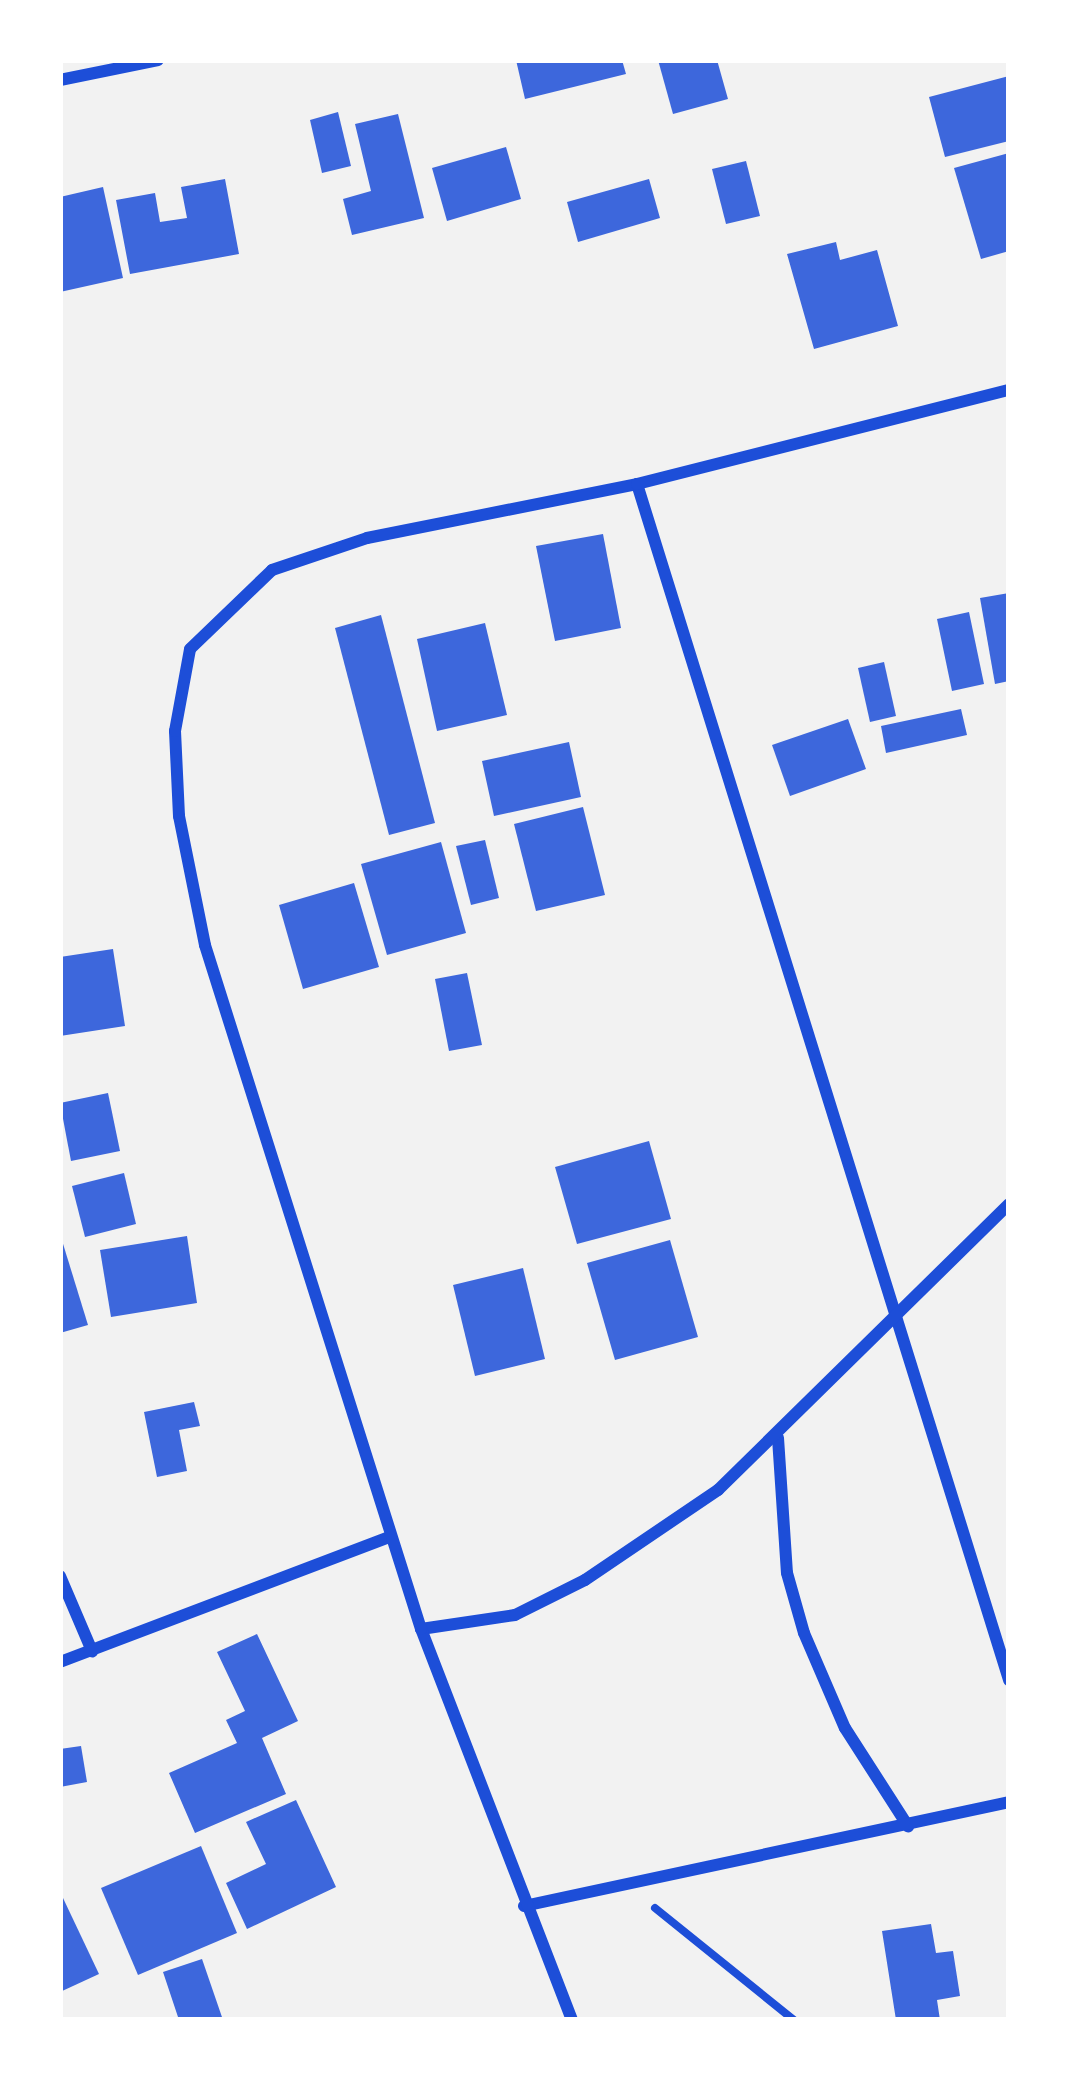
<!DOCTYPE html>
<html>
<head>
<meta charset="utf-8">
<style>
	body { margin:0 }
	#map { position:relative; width:1069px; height:2080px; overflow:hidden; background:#f2f2f2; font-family:Montserrat,sans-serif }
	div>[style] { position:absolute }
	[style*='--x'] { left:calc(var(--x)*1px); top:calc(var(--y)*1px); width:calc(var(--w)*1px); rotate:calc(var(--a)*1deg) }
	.building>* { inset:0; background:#3d67dc }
	.path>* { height:8px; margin:-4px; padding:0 4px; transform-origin:4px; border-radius:4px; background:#1d4ed8 }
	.minor>* { height:12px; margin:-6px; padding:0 6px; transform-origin:6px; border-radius:6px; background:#1d4ed8 }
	span { translate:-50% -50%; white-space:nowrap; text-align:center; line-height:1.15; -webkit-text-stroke:9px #fff; paint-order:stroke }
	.frame { position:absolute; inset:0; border:63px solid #fff; pointer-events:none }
</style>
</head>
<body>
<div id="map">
	<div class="building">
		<i style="clip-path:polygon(516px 60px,622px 60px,626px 74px,525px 99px)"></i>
		<i style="clip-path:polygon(658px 60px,717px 60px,728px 99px,673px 114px)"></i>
		<i style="clip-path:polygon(1009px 76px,1009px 141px,945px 157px,929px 97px)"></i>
		<i style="clip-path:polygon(338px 112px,351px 166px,322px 173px,310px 120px)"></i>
		<i style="clip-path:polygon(398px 114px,424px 218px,352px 235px,343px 199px,371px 191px,355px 124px)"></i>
		<i style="clip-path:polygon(506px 147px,521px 199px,447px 221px,432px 168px)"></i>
		<i style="clip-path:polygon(1009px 153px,1009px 251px,981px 259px,954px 168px)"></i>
		<i style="clip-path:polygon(746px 161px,760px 216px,726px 224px,712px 169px)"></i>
		<i style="clip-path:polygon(225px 179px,239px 254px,130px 274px,116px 200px,155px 193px,160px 222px,187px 218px,181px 187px)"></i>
		<i style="clip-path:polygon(649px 179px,660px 218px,578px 242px,567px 202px)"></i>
		<i style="clip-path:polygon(103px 187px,123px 278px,60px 292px,60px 197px)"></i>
		<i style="clip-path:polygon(836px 242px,840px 260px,877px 250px,898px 326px,814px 349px,787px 254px)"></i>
		<i style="clip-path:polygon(603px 534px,621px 628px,555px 641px,536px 546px)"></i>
		<i style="clip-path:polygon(1009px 593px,1009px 681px,995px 684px,980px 598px)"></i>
		<i style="clip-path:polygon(969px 612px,984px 684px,952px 691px,937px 619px)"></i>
		<i style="clip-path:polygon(381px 615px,435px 823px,389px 835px,335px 628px)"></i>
		<i style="clip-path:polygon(485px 623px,507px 715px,437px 731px,417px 639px)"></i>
		<i style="clip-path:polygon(884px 662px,896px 716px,870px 722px,858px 668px)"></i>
		<i style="clip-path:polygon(961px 709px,967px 735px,886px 753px,881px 726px)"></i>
		<i style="clip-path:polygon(848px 719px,866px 769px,790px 796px,772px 745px)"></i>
		<i style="clip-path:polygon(569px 742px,581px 797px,494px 816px,482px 761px)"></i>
		<i style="clip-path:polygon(583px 807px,605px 895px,536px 911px,514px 824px)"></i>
		<i style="clip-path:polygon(485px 840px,499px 898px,471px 905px,456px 846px)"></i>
		<i style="clip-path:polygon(441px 842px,466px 933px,387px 955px,361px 864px)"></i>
		<i style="clip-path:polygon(354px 883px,379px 967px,303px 989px,279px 905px)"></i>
		<i style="clip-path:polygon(113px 949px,125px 1026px,60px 1036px,60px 957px)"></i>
		<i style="clip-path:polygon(467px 973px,482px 1045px,449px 1051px,435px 979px)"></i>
		<i style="clip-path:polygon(108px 1093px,120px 1151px,71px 1161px,60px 1103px)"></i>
		<i style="clip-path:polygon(649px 1141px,671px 1219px,577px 1244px,555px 1167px)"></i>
		<i style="clip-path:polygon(124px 1173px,136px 1224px,85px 1237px,72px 1186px)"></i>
		<i style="clip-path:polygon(60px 1234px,88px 1325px,60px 1333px)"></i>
		<i style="clip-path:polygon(187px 1236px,197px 1303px,111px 1317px,100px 1250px)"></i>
		<i style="clip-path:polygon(670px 1240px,698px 1337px,615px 1360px,587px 1263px)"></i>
		<i style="clip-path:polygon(523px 1268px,545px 1359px,475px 1376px,453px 1285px)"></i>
		<i style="clip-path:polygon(194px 1402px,200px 1426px,179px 1430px,187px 1471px,157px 1477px,144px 1412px)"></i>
		<i style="clip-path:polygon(257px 1634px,298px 1721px,262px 1738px,286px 1794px,195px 1833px,169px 1773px,237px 1743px,226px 1720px,245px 1711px,217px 1652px)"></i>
		<i style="clip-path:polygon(81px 1746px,87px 1782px,60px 1787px,60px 1749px)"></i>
		<i style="clip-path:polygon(296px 1800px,336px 1887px,247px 1929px,226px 1883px,266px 1864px,246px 1822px)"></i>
		<i style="clip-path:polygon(201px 1846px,237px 1933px,138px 1975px,101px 1888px)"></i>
		<i style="clip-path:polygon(63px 1898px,99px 1974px,60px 1992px,60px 1900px)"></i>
		<i style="clip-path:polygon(931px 1924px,936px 1953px,953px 1951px,960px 1996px,937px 2000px,940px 2020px,896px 2020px,882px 1931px)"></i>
		<i style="clip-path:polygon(202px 1959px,223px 2020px,179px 2020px,163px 1972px)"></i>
	</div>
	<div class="path">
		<i style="--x:655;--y:1908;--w:179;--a:38.9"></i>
	</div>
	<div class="minor">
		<i style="--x:60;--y:80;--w:100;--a:-11.5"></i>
		<i style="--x:637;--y:484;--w:1253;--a:72.72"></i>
		<i style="--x:778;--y:1438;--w:135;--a:86.2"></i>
		<i style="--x:787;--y:1573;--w:62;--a:74.2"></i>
		<i style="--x:804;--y:1633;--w:103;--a:66.7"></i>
		<i style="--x:845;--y:1728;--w:117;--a:57.3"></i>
		<i style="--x:60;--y:1576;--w:82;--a:66.9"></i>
		<i style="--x:421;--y:1629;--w:95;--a:-8.5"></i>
		<i style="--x:515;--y:1615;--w:78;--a:-26.6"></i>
		<i style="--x:585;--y:1580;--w:161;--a:-34.1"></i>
		<i style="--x:718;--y:1490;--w:408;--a:-44.5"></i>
		<i style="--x:60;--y:1662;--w:354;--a:-20.8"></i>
		<i style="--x:524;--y:1906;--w:496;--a:-12.1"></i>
		<i style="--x:572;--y:2020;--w:419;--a:-111.1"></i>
		<i style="--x:421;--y:1629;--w:717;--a:-107.53"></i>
		<i style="--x:205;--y:945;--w:132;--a:-101.4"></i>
		<i style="--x:179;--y:816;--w:85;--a:-92.7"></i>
		<i style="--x:175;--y:731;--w:83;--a:-79.6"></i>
		<i style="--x:190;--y:649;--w:114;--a:-43.9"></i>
		<i style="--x:272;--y:570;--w:100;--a:-18.6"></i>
		<i style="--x:367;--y:538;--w:275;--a:-11.3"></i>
		<i style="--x:637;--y:484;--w:384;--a:-14.2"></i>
	</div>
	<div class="frame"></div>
</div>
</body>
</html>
